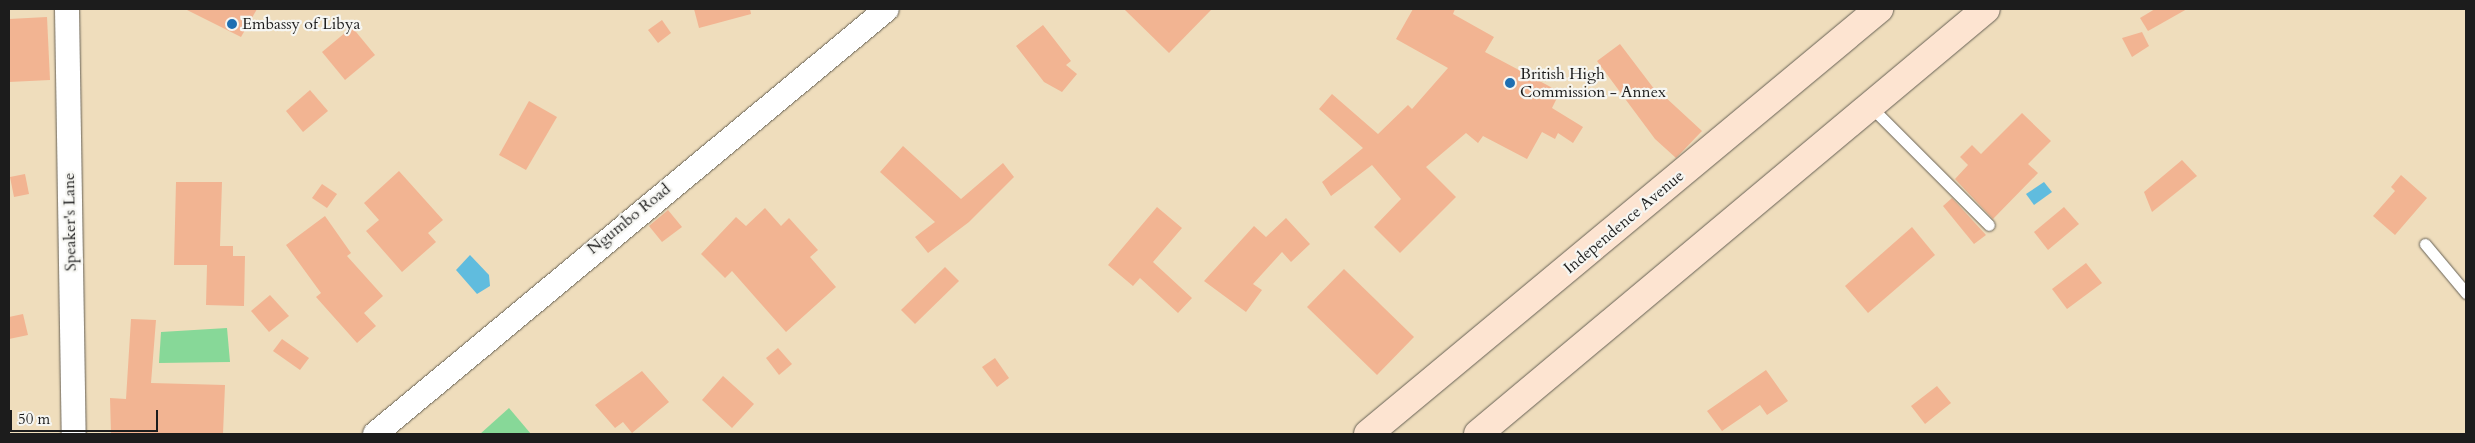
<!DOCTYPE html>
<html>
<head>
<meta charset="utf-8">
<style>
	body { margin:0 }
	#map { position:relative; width:2475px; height:443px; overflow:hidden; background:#efddbc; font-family:Cardo,serif }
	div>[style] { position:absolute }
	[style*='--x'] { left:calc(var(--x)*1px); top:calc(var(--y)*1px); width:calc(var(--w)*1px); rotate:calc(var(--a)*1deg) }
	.green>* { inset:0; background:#87d898 }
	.water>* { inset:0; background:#60bcde }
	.building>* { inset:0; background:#f2b492 }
	.roads { filter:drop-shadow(0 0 1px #666054) drop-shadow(0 0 1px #666054) }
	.lane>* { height:11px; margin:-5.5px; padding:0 5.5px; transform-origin:5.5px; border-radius:5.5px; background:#fff }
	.street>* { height:24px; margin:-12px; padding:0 12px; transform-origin:12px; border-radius:12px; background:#fff }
	.secondary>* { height:28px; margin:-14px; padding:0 14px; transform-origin:14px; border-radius:14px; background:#fde4d1 }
	.dots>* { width:14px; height:14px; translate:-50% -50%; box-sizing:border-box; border:2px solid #f6f6f2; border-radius:50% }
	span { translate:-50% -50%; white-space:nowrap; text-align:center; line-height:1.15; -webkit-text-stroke:4.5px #f6f6f2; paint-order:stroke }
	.poi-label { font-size:16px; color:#1c1c1c }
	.left { translate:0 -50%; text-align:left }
	.street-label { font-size:16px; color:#1c1c1c }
	.frame { position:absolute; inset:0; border:10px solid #1c1c1c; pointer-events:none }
	.scale { position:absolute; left:10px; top:410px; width:148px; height:22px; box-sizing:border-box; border:2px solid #1c1c1c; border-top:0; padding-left:6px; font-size:15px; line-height:18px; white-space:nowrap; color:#1c1c1c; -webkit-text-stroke:4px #f6f6f2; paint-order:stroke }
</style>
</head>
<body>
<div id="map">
	<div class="green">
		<i style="clip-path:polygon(227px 328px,230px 362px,159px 363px,161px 332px)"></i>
		<i style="clip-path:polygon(509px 408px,531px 434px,480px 434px)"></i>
	</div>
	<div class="water">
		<i style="clip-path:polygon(2044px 182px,2052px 192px,2034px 205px,2026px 194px)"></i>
		<i style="clip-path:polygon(470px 255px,489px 275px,490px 286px,477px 294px,456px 270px)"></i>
	</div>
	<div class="building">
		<i style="clip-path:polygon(185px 9px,257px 9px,241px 37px)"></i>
		<i style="clip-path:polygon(694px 9px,750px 9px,751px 14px,699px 28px)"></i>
		<i style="clip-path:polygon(1124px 9px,1212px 9px,1169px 53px)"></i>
		<i style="clip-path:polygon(1413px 9px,1455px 9px,1453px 14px,1494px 37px,1485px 52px,1560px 92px,1552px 108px,1583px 127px,1573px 143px,1558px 133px,1555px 139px,1542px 132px,1527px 159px,1483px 136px,1478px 143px,1466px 133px,1426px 167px,1456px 197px,1400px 253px,1374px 227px,1401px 199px,1372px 165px,1331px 196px,1322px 182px,1363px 148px,1319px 109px,1332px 94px,1378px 134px,1408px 105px,1412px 109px,1448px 68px,1396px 39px)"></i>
		<i style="clip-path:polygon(2155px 9px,2187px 9px,2148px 31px,2140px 18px)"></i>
		<i style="clip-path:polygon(47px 17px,50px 80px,9px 82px,9px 19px)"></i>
		<i style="clip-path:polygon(662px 20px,671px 33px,658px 43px,648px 30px)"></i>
		<i style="clip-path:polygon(1043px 25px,1071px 61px,1066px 65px,1077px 74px,1062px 92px,1044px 82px,1016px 46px)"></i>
		<i style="clip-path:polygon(352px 27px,375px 55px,345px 80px,322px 52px)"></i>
		<i style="clip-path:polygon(2142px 32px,2149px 46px,2132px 57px,2122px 38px)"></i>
		<i style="clip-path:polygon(1620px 44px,1661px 98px,1663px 95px,1702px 131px,1676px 158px,1655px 139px,1597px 61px)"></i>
		<i style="clip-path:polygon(310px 90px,328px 111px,303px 132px,286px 111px)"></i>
		<i style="clip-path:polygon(529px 101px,557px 117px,526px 170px,499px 155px)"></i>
		<i style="clip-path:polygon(2022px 113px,2051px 141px,2028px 164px,2038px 173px,1993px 219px,1955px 179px,1968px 165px,1960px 157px,1972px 145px,1981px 154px)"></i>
		<i style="clip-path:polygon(903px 146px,961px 199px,1003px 163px,1014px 177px,969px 222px,928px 253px,915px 237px,935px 222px,880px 172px)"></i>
		<i style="clip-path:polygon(2182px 160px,2197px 176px,2152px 212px,2144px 192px)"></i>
		<i style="clip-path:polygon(399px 171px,443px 220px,428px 233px,436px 242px,402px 272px,366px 231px,379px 220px,364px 203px)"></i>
		<i style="clip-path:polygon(25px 174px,29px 194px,14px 197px,10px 177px)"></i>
		<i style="clip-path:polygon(2401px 175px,2427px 198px,2395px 235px,2373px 216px,2395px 191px,2391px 187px)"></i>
		<i style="clip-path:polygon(176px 182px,222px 182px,220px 246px,233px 246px,233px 256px,245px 256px,244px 306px,206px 305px,207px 265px,174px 265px)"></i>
		<i style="clip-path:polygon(322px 184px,337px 194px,327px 208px,312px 198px)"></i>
		<i style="clip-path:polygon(1952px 198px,1986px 235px,1974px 244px,1943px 206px)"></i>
		<i style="clip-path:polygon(1157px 207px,1182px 228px,1153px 262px,1192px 298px,1178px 313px,1140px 278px,1133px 286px,1108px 265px)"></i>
		<i style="clip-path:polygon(2064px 207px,2079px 224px,2048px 250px,2034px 232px)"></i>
		<i style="clip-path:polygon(765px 208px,781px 226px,789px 218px,818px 250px,810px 257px,836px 287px,786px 332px,732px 271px,725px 278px,701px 254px,736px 217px,746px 226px)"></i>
		<i style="clip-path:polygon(668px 210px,682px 227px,662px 242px,649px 226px)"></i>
		<i style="clip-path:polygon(325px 216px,351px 253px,347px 256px,383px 296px,364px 313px,376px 326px,357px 343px,316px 297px,321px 293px,286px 245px)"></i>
		<i style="clip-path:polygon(1286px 218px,1310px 244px,1291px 262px,1282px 252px,1253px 284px,1262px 290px,1246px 312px,1204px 281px,1254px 226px,1266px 237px)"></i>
		<i style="clip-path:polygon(1912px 227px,1935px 255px,1868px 313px,1845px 286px)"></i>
		<i style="clip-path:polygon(2086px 263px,2102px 283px,2067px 309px,2052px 289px)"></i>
		<i style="clip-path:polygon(945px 267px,959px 281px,915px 324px,901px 310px)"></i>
		<i style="clip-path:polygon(1344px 269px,1414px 337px,1377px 375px,1307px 307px)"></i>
		<i style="clip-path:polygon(270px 295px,289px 316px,269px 332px,251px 311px)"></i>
		<i style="clip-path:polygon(23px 314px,28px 335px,9px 339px,9px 317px)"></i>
		<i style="clip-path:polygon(131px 319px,156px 320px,151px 383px,225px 385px,223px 434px,111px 434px,110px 398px,126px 399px)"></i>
		<i style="clip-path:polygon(282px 339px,309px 358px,300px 370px,273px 351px)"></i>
		<i style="clip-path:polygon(778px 348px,792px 364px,779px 375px,766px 358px)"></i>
		<i style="clip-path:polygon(995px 358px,1009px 378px,997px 387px,982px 367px)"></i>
		<i style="clip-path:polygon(1766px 370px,1788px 401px,1767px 415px,1760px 405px,1722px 431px,1707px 411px)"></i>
		<i style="clip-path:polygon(642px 371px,669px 402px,632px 433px,623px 422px,615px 428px,595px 405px)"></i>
		<i style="clip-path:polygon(723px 376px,754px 404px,732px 428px,702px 400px)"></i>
		<i style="clip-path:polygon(1937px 386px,1951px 403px,1925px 424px,1911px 406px)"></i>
	</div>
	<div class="roads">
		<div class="lane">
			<i style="--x:1870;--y:106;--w:168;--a:45"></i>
			<i style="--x:2425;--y:244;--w:64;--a:50.1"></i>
		</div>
		<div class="street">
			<i style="--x:67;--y:9;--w:425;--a:89.1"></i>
			<i style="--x:375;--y:434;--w:665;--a:-39.7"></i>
		</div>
		<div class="secondary">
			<i style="--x:1368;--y:434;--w:665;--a:-39.75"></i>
			<i style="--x:1478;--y:434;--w:662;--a:-39.92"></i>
		</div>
	</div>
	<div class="dots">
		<i style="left:232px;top:24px;background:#1f6fb2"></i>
		<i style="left:1510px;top:83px;background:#1f6fb2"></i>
	</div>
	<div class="poi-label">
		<span class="left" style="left:242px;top:24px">Embassy of Libya</span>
		<span class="left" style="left:1520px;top:83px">British High<br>Commission - Annex</span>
	</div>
	<div class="street-label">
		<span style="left:629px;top:219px;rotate:-39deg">Ngumbo Road</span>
		<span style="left:70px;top:222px;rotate:-91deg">Speaker's Lane</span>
		<span style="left:1624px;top:222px;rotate:-40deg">Independence Avenue</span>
	</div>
	<div class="frame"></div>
	<div class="scale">50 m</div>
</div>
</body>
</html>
